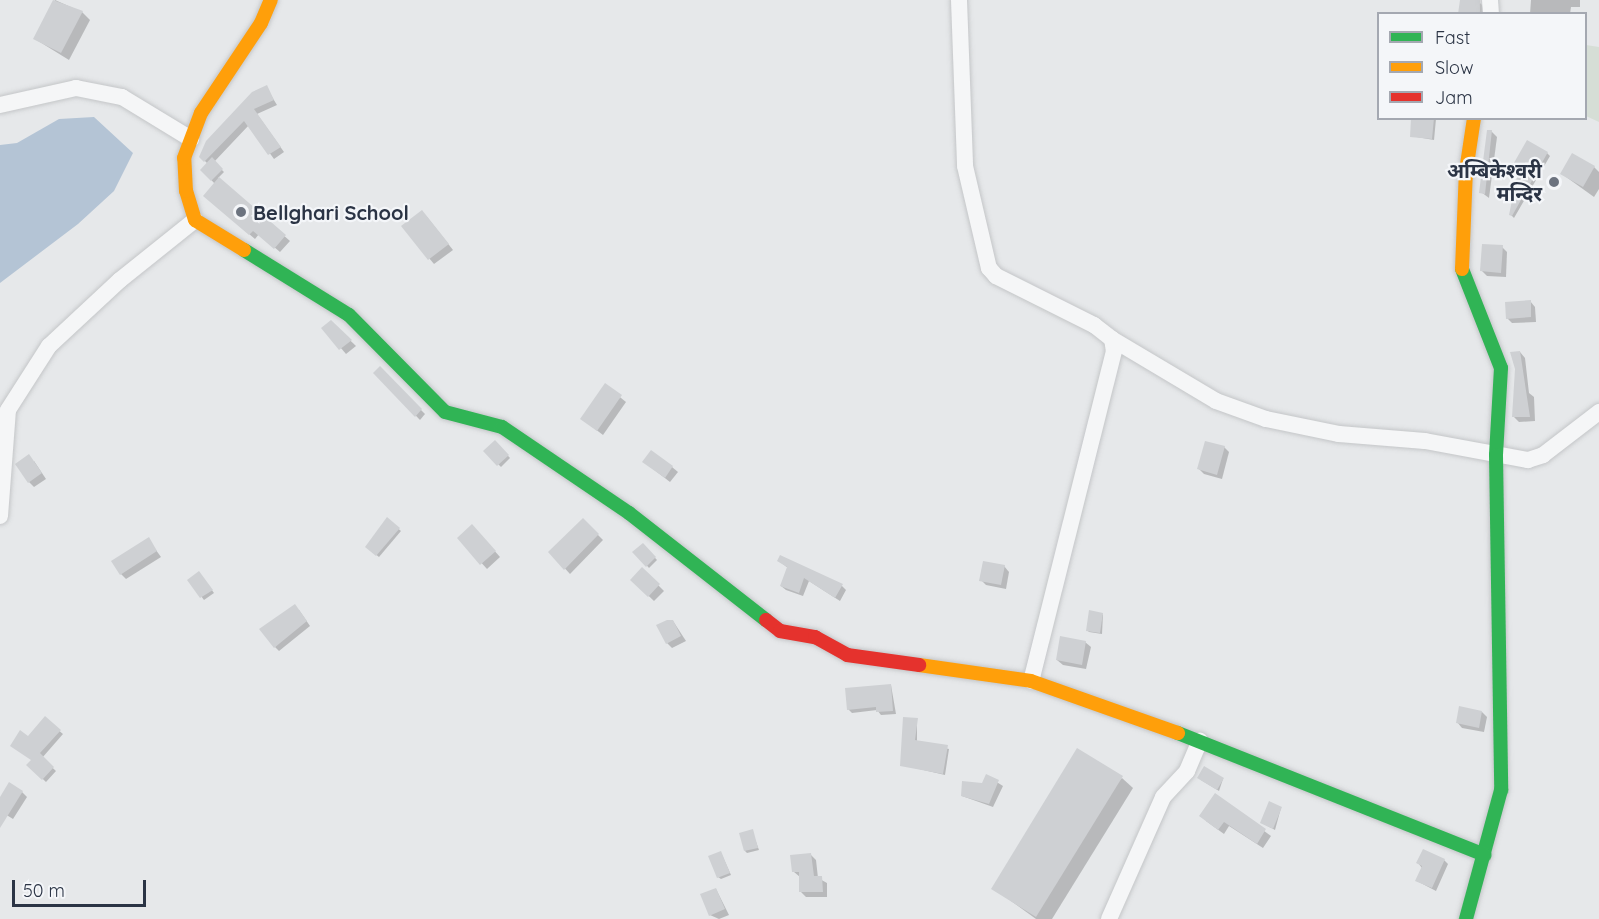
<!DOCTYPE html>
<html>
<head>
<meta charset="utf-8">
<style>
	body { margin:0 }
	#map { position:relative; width:1599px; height:919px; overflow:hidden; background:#e6e8ea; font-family:Quicksand,"Noto Sans Devanagari",sans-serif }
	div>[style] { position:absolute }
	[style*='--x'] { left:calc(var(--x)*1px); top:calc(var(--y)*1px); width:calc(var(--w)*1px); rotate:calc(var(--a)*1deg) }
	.green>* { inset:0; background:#d6ded6 }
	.water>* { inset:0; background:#b4c4d5 }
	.shadow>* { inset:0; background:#0003 }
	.building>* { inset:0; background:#ced0d3 }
	.roads { filter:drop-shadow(0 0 2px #c4c6c8) drop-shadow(0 0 2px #c4c6c8) }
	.street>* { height:16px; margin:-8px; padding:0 8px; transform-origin:8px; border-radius:8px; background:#f5f6f7 }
	.fast>* { height:14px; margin:-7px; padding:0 7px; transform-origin:7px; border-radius:7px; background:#30b455 }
	.slow>* { height:14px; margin:-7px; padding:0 7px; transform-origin:7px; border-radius:7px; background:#ff9f0a }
	.jam>* { height:14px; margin:-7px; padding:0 7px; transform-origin:7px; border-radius:7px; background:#e5322d }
	.dots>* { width:16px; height:16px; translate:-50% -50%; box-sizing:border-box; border:3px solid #f4f6f9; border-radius:50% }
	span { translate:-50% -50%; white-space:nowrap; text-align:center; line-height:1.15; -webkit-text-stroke:4.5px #f4f6f9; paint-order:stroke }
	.poi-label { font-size:20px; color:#2b3445; font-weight:700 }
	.right { translate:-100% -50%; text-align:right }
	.left { translate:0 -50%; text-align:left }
	.legend { position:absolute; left:1377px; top:12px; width:210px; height:108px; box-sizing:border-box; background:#f4f6f9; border:2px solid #a4a8b1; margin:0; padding:8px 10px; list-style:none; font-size:18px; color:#2b3445 }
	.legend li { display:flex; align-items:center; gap:12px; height:30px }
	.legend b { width:30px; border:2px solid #a4a8b1 }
	.scale { position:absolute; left:12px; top:880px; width:134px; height:27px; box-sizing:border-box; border:3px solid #2b3445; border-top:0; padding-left:8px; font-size:18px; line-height:21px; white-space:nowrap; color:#2b3445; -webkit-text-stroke:4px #f4f6f9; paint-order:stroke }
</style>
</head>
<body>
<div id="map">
	<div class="green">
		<i style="clip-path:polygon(1586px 45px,1599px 47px,1599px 122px,1586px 116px)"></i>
	</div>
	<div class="water">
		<i style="clip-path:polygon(94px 117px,133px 153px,114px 191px,78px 224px,0 283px,0 145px,17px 143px,59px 119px)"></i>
	</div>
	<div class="shadow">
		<i style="clip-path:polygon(55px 0,82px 12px,90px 20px,69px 60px,35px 39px)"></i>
		<i style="clip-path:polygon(1462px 0,1479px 2px,1484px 7px,1483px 14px,1459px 14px)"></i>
		<i style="clip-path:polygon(1531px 0,1580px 0,1580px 7px,1571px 7px,1570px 14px,1530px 14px)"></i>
		<i style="clip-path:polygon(266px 87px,277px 105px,257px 114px,284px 152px,274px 159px,249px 125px,214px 162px,224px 172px,218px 178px,290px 241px,280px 252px,259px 234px,255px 239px,209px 200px,215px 184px,202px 170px,208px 164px,201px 157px)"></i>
		<i style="clip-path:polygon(1413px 118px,1436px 119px,1434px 140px,1411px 136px)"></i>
		<i style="clip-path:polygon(1491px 131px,1497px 137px,1489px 198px,1481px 192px)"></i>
		<i style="clip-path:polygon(1547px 153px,1550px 156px,1514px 218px,1510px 214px,1519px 172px,1513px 167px)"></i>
		<i style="clip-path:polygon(1594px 167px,1599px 172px,1599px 189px,1594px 197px,1562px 174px)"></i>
		<i style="clip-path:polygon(427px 217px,453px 250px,434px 264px,403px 227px)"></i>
		<i style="clip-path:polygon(1502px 247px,1507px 252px,1506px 277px,1487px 276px,1482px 271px)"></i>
		<i style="clip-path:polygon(1530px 301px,1535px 307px,1536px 322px,1512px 323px,1507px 318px)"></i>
		<i style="clip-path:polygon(331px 322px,356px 346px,346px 354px,324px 328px)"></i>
		<i style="clip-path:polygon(1520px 352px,1525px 358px,1529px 393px,1534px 397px,1535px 421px,1519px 422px,1514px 417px)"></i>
		<i style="clip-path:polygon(380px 369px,425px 414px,420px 420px,375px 373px)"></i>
		<i style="clip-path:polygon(605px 385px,626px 402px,603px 435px,582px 419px)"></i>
		<i style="clip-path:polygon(495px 442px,510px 458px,501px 467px,485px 451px)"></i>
		<i style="clip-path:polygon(1224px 447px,1229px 452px,1222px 479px,1204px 474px,1199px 469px)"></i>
		<i style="clip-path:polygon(34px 461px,46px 479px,34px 487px,29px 482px)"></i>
		<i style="clip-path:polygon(644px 462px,672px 467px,678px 472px,670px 482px)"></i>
		<i style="clip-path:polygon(387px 519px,401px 531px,379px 557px,369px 549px)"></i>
		<i style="clip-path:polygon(583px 520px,603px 540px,570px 574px,550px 552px)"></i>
		<i style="clip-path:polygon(477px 531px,500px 557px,487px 569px,459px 538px)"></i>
		<i style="clip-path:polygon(148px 539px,161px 557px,126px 579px,121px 574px)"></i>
		<i style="clip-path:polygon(643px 545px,657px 560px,649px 568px,635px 552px)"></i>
		<i style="clip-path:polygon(781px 557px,842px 586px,846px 590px,840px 601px,809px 581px,803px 596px,786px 590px,781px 586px,788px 568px,779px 561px)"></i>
		<i style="clip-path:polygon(1004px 566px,1009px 572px,1006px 589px,986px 585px,981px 580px)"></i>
		<i style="clip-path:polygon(642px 569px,664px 591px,654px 601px,632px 580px)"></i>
		<i style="clip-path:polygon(201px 575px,214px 593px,204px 600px,189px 580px)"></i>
		<i style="clip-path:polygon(299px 610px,310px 626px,279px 651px,275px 647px)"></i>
		<i style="clip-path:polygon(1103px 614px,1102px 634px,1089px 632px,1087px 630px)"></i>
		<i style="clip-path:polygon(673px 621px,686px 641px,672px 648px,667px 643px)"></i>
		<i style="clip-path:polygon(1085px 642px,1091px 647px,1086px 669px,1063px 665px,1057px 660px)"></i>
		<i style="clip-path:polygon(891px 685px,896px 714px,881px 715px,877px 710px,852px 713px,848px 709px)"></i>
		<i style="clip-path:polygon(1482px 712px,1487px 717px,1484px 732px,1462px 728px,1457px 722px)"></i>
		<i style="clip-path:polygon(45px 719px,63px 734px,42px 758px,56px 771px,46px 782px,28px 765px,32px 760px,29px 738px)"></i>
		<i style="clip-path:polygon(917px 720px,917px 742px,949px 749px,945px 775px,902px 765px)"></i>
		<i style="clip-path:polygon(987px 776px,1003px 786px,993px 807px,962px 796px,983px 784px)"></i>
		<i style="clip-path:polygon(1122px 778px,1133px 788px,1052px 919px,1036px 919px,993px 888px)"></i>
		<i style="clip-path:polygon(1223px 779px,1219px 791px,1201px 780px)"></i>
		<i style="clip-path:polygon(22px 792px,27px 797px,13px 819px,0 811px,0 799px)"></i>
		<i style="clip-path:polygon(1216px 796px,1271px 836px,1263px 848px,1229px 826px,1224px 834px,1206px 821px)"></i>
		<i style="clip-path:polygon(1281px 808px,1275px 830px,1262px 823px)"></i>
		<i style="clip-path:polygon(752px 831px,759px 850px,747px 853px,745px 851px)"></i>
		<i style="clip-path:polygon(810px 854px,816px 860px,818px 878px,827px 883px,827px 897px,806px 897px,801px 892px,800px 877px,794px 872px)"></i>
		<i style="clip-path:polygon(722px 855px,731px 875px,721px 879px,718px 877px)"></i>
		<i style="clip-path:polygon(1444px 860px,1448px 864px,1436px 891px,1417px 881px,1422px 868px,1418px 863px)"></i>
		<i style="clip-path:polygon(716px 889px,729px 915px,719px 919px,710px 915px)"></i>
	</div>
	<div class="building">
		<i style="clip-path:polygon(53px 0,83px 11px,61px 53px,33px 39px)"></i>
		<i style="clip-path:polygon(1460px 0,1480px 0,1480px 14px,1458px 14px)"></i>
		<i style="clip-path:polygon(267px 85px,274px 100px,254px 109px,281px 147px,268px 155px,244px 121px,204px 162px,199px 157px,206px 141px,252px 92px)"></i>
		<i style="clip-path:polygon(1411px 118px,1434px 118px,1432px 139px,1410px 137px)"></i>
		<i style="clip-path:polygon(1487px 130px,1492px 130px,1485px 194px,1479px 193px)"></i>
		<i style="clip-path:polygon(1527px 140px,1548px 152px,1512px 216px,1509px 215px,1518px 171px,1511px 168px)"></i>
		<i style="clip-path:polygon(1572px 153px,1595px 166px,1583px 187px,1560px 174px)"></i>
		<i style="clip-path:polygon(212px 157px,223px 169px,211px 181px,200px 170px)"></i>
		<i style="clip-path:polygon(219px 177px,286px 235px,274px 249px,253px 231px,249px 235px,203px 196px)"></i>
		<i style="clip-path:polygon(422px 210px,449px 244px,428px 260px,401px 226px)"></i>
		<i style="clip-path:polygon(1482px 244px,1503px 245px,1501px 273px,1480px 271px)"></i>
		<i style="clip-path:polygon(1531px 300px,1531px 317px,1506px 319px,1505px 302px)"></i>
		<i style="clip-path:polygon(331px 320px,352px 340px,339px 350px,321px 328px)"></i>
		<i style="clip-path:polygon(1520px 351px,1530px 417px,1512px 417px,1515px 369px,1510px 352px)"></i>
		<i style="clip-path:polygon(380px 366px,422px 409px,415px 417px,373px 373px)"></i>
		<i style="clip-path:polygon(605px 383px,622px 395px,597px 431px,580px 419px)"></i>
		<i style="clip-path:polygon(495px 440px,509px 455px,497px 466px,483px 451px)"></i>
		<i style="clip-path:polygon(1205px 441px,1225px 446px,1217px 475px,1197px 469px)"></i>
		<i style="clip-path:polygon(651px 450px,673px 466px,665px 478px,642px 462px)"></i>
		<i style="clip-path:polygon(29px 454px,42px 473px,28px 483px,15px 464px)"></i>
		<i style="clip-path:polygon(387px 517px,400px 528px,376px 556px,365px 547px)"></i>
		<i style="clip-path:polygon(583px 518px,599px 534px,564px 570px,548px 552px)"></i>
		<i style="clip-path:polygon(472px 524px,496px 551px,480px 565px,457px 538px)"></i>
		<i style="clip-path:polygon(149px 537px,157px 551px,120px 575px,111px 561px)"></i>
		<i style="clip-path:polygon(643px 543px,656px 557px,646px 567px,632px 552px)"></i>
		<i style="clip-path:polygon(780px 555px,843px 584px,835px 598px,804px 578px,799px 593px,780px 586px,787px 567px,777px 561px)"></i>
		<i style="clip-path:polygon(983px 561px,1005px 565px,1001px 585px,979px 581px)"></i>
		<i style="clip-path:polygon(642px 567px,660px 584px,648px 597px,630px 580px)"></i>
		<i style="clip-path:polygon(199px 571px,213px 590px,200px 598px,187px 580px)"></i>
		<i style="clip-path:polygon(295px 604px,307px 621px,274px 648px,259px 629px)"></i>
		<i style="clip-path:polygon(1089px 610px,1103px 613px,1100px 633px,1086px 631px)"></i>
		<i style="clip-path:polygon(667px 620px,673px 620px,681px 636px,666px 644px,656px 625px)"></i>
		<i style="clip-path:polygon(1060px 636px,1086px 641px,1082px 665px,1056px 660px)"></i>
		<i style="clip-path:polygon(891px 684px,893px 711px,876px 712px,876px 707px,847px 710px,845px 688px)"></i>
		<i style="clip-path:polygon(1459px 706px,1482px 711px,1479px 728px,1456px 723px)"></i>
		<i style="clip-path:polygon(45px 716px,61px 730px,40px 753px,54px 767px,42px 780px,26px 765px,31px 760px,10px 746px,20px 730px,28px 736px)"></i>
		<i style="clip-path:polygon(903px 717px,918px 718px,915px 740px,948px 745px,943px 774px,900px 766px)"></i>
		<i style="clip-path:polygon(1077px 748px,1123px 776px,1036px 917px,991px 889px)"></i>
		<i style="clip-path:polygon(1204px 766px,1224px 778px,1217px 790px,1197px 778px)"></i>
		<i style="clip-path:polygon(986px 774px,999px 780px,989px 804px,961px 796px,962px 781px,982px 783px)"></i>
		<i style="clip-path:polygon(9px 782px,23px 791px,0 828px,0 797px)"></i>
		<i style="clip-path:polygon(1215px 793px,1266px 829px,1257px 844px,1224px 822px,1218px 830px,1199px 816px)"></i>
		<i style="clip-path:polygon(1269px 801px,1282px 807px,1273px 829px,1260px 823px)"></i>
		<i style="clip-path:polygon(753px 829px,758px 848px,744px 851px,739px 833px)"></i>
		<i style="clip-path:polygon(1423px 849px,1445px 859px,1432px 888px,1415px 881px,1422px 866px,1416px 863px)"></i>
		<i style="clip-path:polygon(721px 851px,730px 873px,717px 878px,708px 856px)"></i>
		<i style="clip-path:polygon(811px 853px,814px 876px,822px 876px,823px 892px,799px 892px,799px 872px,792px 872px,790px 855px)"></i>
		<i style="clip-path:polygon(716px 888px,725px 909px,709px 916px,700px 894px)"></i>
	</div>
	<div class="roads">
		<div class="street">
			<i style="--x:959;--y:0;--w:166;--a:87.9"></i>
			<i style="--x:965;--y:166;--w:105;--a:76.8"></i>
			<i style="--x:989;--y:268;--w:11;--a:49"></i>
			<i style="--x:996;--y:276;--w:110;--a:26.6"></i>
			<i style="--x:1094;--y:325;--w:23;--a:38"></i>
			<i style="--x:1112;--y:339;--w:12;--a:81"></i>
			<i style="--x:1114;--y:351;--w:340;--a:104.1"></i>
			<i style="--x:1490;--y:0;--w:14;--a:86"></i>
			<i style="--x:0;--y:105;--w:78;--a:-12.6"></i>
			<i style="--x:76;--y:88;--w:47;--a:11.1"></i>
			<i style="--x:122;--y:97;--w:81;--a:31.3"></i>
			<i style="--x:1112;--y:339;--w:121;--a:30.8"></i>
			<i style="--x:1216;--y:401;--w:53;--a:19.8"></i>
			<i style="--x:1266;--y:419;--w:75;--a:11.6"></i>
			<i style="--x:1339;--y:434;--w:86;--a:4.7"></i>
			<i style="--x:1425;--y:441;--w:105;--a:10.5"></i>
			<i style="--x:1528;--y:460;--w:16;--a:-18"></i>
			<i style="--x:1543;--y:455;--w:71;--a:-37.5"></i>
			<i style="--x:0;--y:516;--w:106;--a:-85.7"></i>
			<i style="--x:8;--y:410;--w:76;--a:-57.4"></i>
			<i style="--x:49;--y:346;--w:97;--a:-42.9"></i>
			<i style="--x:120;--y:280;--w:96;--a:-38.7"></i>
			<i style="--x:1109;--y:919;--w:133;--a:-66.1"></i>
			<i style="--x:1163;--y:797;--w:35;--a:-47"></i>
			<i style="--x:1187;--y:771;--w:33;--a:-67"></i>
		</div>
		<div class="fast">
			<i style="--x:244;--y:250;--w:123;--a:31.8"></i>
			<i style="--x:349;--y:315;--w:136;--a:45.3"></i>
			<i style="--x:445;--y:412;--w:59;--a:14.7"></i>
			<i style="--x:502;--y:427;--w:153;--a:34.1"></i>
			<i style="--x:629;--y:513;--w:174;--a:38"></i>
			<i style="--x:1462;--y:269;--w:106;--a:68.5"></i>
			<i style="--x:1501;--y:368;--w:87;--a:93.3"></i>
			<i style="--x:1496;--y:455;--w:335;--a:89.1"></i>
			<i style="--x:1501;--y:790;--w:134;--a:105.2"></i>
			<i style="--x:1178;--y:733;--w:330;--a:21.7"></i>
		</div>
		<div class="slow">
			<i style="--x:244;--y:250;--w:57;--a:-148.5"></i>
			<i style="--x:195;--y:220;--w:30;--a:-107"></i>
			<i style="--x:186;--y:191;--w:33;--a:-93"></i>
			<i style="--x:184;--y:158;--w:48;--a:-69.3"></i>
			<i style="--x:201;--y:113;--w:108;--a:-56.3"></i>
			<i style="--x:261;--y:23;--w:25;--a:-67"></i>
			<i style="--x:1462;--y:269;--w:98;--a:-87.7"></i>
			<i style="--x:1466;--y:171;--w:54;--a:-81.4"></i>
			<i style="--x:919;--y:665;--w:113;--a:8.1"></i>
			<i style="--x:1031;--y:681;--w:156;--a:19.5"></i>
		</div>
		<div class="jam">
			<i style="--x:766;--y:620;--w:18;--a:38"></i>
			<i style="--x:780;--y:631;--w:36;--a:10"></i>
			<i style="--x:815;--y:637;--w:37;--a:29"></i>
			<i style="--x:847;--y:655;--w:73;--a:7.9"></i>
		</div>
	</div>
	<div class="dots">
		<i style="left:1554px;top:182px;background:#6c737f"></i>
		<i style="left:241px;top:212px;background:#6c737f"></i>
	</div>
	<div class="poi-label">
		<span class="right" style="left:1542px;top:182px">अम्बिकेश्‍वरी<br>मन्दिर</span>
		<span class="left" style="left:253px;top:212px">Bellghari School</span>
	</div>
	<ul class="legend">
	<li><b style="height:8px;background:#30b455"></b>Fast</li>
	<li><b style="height:8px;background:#ff9f0a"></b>Slow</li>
	<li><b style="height:8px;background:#e5322d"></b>Jam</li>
	</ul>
	<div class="scale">50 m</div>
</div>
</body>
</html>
